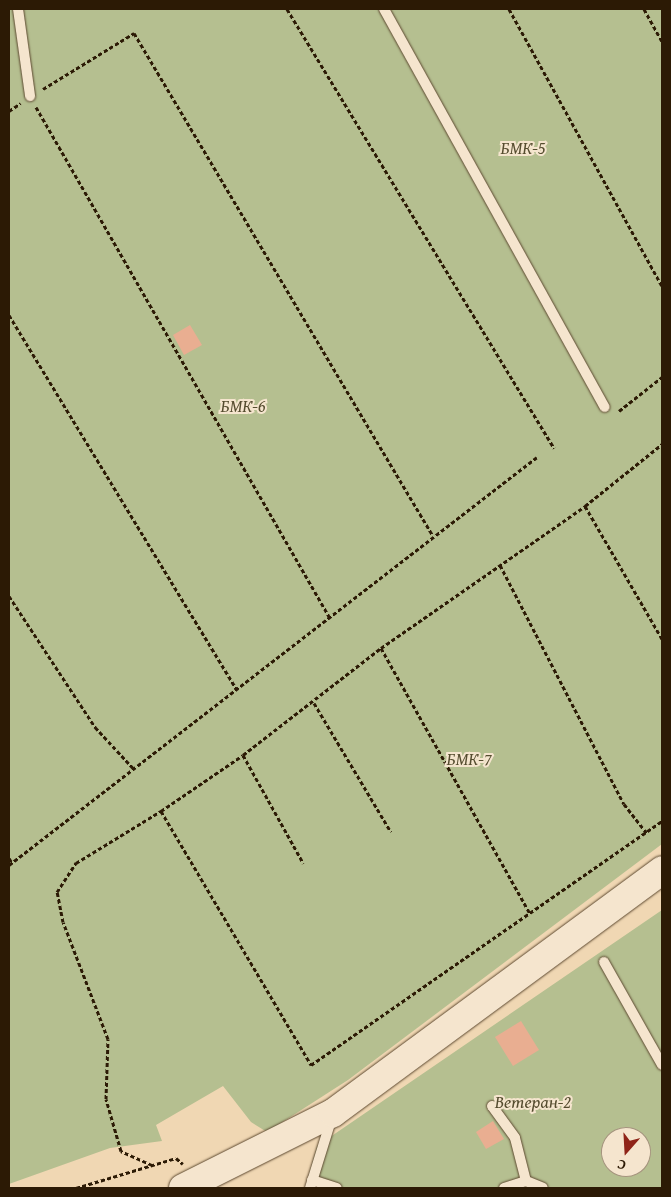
<!DOCTYPE html>
<html>
<head>
<meta charset="utf-8">
<style>
	body { margin:0 }
	#map { position:relative; width:671px; height:1197px; overflow:hidden; background:#f0d7b3; font-family:"Gentium Book Plus",serif }
	div>[style] { position:absolute }
	[style*='--x'] { left:calc(var(--x)*1px); top:calc(var(--y)*1px); width:calc(var(--w)*1px); rotate:calc(var(--a)*1deg) }
	.green>* { inset:0; background:#b5bf90 }
	.building>* { inset:0; background:#e9ae91 }
	.path>* { height:3px; margin-top:-1.5px; transform-origin:0; background:repeating-linear-gradient(90deg,#2c1a05 0 4px,transparent 0 6.5px) }
	.roads { filter:drop-shadow(0 0 1px #5d4930) drop-shadow(0 0 1px #5d4930) }
	.lane>* { height:10px; margin:-5px; padding:0 5px; transform-origin:5px; border-radius:5px; background:#f5e5ce }
	.secondary>* { height:28px; margin:-14px; padding:0 14px; transform-origin:14px; border-radius:14px; background:#f5e5ce }
	span { translate:-50% -50%; white-space:nowrap; text-align:center; line-height:1.15; -webkit-text-stroke:4px #f5e5ce; paint-order:stroke }
	.park-label { font-size:18px; color:#554c2f; font-style:italic }
	.frame { position:absolute; inset:0; border:10px solid #2c1a05; pointer-events:none }
	.north { position:absolute; left:601px; top:1127px; width:50px; height:50px; box-sizing:border-box; background:#f5e5ce; border:1px solid #a5947e; border-radius:50%; rotate:199deg; font-size:14px; font-weight:700; line-height:20px; text-align:center; color:#2c1a05 }
	.north::after { content:''; display:block; margin:auto; width:18px; height:22px; background:#8f2418; clip-path:polygon(50% 0,100% 100%,50% 72%,0 100%) }
</style>
</head>
<body>
<div id="map">
	<div class="green">
		<i style="clip-path:polygon(9px 9px,662px 9px,662px 844px,348px 1080px,267px 1132px,251px 1122px,223px 1086px,156px 1125px,162px 1141px,110px 1148px,9px 1184px)"></i>
		<i style="clip-path:polygon(evenodd,662px 910px,662px 1188px,305px 1188px,317px 1146px,662px 910px,611px 1137px,641px 1137px,641px 1167px,611px 1167px,611px 1137px)"></i>
	</div>
	<div class="building">
		<i style="clip-path:polygon(190px 325px,202px 345px,184px 355px,173px 335px)"></i>
		<i style="clip-path:polygon(521px 1021px,539px 1050px,513px 1066px,495px 1037px)"></i>
		<i style="clip-path:polygon(493px 1121px,504px 1139px,486px 1149px,476px 1132px)"></i>
	</div>
	<div class="path">
		<i style="--x:287;--y:9;--w:514;--a:58.69"></i>
		<i style="--x:509;--y:9;--w:316;--a:61.1"></i>
		<i style="--x:644;--y:9;--w:37;--a:61"></i>
		<i style="--x:43;--y:89;--w:107;--a:-31.6"></i>
		<i style="--x:134;--y:33;--w:585;--a:59.27"></i>
		<i style="--x:36;--y:107;--w:590;--a:60.09"></i>
		<i style="--x:9;--y:111;--w:14;--a:-34"></i>
		<i style="--x:9;--y:315;--w:437;--a:58.7"></i>
		<i style="--x:619;--y:411;--w:55;--a:-38.3"></i>
		<i style="--x:585;--y:506;--w:154;--a:59.9"></i>
		<i style="--x:500;--y:565;--w:269;--a:62.6"></i>
		<i style="--x:624;--y:804;--w:37;--a:52"></i>
		<i style="--x:9;--y:596;--w:157;--a:56.7"></i>
		<i style="--x:95;--y:727;--w:56;--a:47.2"></i>
		<i style="--x:381;--y:648;--w:305;--a:60.7"></i>
		<i style="--x:314;--y:703;--w:150;--a:59.2"></i>
		<i style="--x:243;--y:755;--w:124;--a:60.9"></i>
		<i style="--x:161;--y:811;--w:295;--a:59.4"></i>
		<i style="--x:311;--y:1065;--w:427;--a:-34.8"></i>
		<i style="--x:9;--y:858;--w:6;--a:59"></i>
		<i style="--x:9;--y:865;--w:667;--a:-37.69"></i>
		<i style="--x:152;--y:1165;--w:34;--a:-156"></i>
		<i style="--x:121;--y:1151;--w:54;--a:-106.1"></i>
		<i style="--x:106;--y:1099;--w:60;--a:-88.1"></i>
		<i style="--x:108;--y:1039;--w:125;--a:-111"></i>
		<i style="--x:63;--y:922;--w:31;--a:-101"></i>
		<i style="--x:57;--y:892;--w:35;--a:-57"></i>
		<i style="--x:76;--y:863;--w:100;--a:-31.5"></i>
		<i style="--x:161;--y:811;--w:99;--a:-34.3"></i>
		<i style="--x:243;--y:755;--w:175;--a:-37.8"></i>
		<i style="--x:381;--y:648;--w:249;--a:-34.8"></i>
		<i style="--x:585;--y:506;--w:99;--a:-38.8"></i>
		<i style="--x:76;--y:1188;--w:104;--a:-16.7"></i>
		<i style="--x:176;--y:1158;--w:9;--a:41"></i>
	</div>
	<div class="roads">
		<div class="lane">
			<i style="--x:18;--y:9;--w:88;--a:82.1"></i>
			<i style="--x:384;--y:9;--w:455;--a:61"></i>
			<i style="--x:604;--y:962;--w:118;--a:60.6"></i>
			<i style="--x:492;--y:1106;--w:39;--a:54"></i>
			<i style="--x:515;--y:1138;--w:44;--a:75.7"></i>
			<i style="--x:312;--y:1180;--w:26;--a:18"></i>
			<i style="--x:310;--y:1188;--w:71;--a:-72.8"></i>
			<i style="--x:504;--y:1188;--w:23;--a:-18"></i>
			<i style="--x:526;--y:1181;--w:18;--a:22"></i>
		</div>
		<div class="secondary">
			<i style="--x:183;--y:1188;--w:168;--a:-26.6"></i>
			<i style="--x:333;--y:1113;--w:409;--a:-36.4"></i>
		</div>
	</div>
	<div class="park-label">
		<span style="left:523px;top:148px">БМК-5</span>
		<span style="left:243px;top:406px">БМК-6</span>
		<span style="left:469px;top:759px">БМК-7</span>
		<span style="left:533px;top:1102px">Ветеран-2</span>
	</div>
	<div class="frame"></div>
	<div class="north">С</div>
</div>
</body>
</html>
